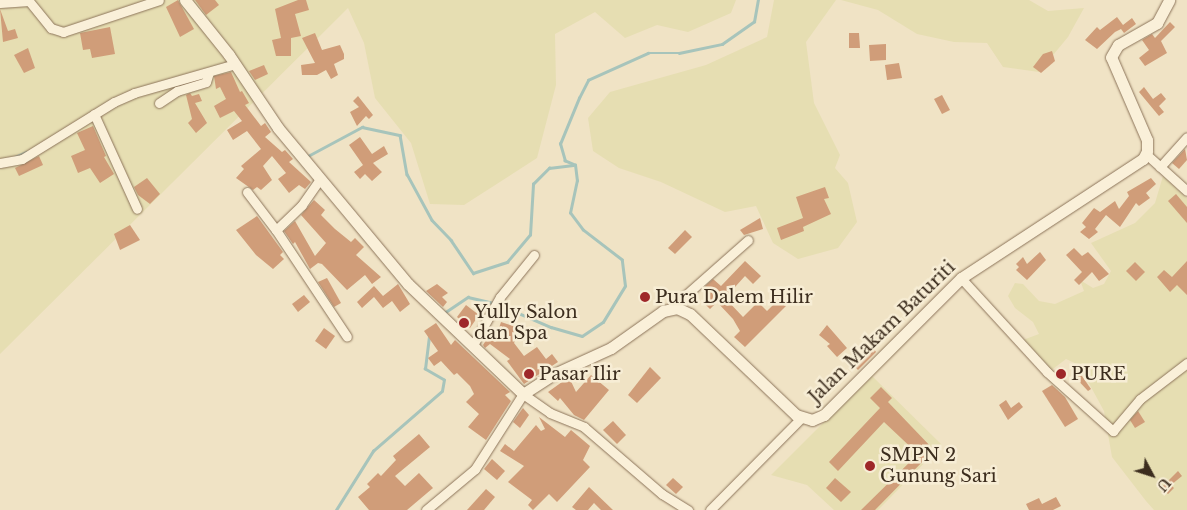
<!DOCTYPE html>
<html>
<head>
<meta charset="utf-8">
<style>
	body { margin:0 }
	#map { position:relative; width:1187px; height:510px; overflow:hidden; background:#f0e3c5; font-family:"Libre Baskerville",serif }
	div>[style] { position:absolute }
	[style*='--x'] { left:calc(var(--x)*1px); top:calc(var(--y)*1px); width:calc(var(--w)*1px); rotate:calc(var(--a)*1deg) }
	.farmland>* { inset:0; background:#e6deb2 }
	.stream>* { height:2.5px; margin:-1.25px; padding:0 1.25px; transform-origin:1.25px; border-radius:1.25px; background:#a7c4bb }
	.building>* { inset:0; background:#d09d79 }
	.roads { filter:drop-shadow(0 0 1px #8c745a) drop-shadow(0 0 1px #8c745a) }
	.minor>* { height:9px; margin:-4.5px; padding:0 4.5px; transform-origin:4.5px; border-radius:4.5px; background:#faf0d9 }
	.tertiary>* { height:11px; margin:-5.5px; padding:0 5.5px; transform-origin:5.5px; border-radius:5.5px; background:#faf0d9 }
	.dots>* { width:14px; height:14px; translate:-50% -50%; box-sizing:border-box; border:2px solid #f7edd5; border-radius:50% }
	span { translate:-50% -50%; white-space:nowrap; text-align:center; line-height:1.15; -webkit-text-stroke:5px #f7edd5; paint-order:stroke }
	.poi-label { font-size:18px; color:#3c2d1e }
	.left { translate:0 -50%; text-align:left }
	.street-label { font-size:18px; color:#3c2d1e }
	.north { position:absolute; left:1127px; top:450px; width:50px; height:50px; -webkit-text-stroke:4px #f7edd5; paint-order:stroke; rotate:130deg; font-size:14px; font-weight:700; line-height:20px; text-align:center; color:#3c2d1e }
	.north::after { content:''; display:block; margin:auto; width:18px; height:22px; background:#3c2d1e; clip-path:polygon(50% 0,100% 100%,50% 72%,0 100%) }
</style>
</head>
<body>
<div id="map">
	<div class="farmland">
		<i style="clip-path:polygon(0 0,736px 0,731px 13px,688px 32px,657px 25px,625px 38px,595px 12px,555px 34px,556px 85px,537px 158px,464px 205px,430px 204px,411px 143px,375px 98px,364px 43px,348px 8px,0 354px)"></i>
		<i style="clip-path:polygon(774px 0,836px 0,806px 42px,814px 103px,840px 155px,835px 168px,848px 183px,857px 222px,838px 248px,798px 259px,773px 243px,756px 206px,725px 212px,661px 182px,619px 168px,593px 151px,588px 118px,610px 92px,706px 65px,767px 37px)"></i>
		<i style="clip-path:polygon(841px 0,1029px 0,1048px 11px,1084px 8px,1068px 37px,1039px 72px,1003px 67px,987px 43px,954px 42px,917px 34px,878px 10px)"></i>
		<i style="clip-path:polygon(1163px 176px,1187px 198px,1187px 510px,1154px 510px,1146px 501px,1112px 457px,1104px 411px,1079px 365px,1066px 359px,1045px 375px,1023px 340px,1039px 334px,1033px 322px,1015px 308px,1008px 296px,1015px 283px,1023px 284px,1039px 301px,1055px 304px,1084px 291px,1080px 280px,1093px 288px,1104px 284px,1111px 271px,1091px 243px,1135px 223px,1155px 203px)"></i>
		<i style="clip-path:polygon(871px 375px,942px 445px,878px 510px,834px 510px,807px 485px,771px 475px)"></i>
	</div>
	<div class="stream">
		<i style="--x:15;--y:157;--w:12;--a:-24"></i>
		<i style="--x:306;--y:157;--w:64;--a:-28.2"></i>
		<i style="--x:362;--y:127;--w:39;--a:12"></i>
		<i style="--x:400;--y:135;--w:40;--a:80"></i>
		<i style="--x:407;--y:174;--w:52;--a:61.5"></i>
		<i style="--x:432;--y:220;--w:28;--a:46"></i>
		<i style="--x:451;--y:240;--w:40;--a:56"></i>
		<i style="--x:473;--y:273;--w:36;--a:-18"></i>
		<i style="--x:507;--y:262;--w:35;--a:-50"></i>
		<i style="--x:530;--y:235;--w:51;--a:-86.6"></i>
		<i style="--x:533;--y:184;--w:23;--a:-45"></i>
		<i style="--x:549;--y:168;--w:24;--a:-7"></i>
		<i style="--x:498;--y:304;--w:58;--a:23.5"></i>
		<i style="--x:551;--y:327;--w:32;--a:16"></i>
		<i style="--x:582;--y:336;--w:25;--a:-34"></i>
		<i style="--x:603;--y:322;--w:42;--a:-58.6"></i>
		<i style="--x:625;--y:286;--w:26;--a:-97"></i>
		<i style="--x:622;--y:260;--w:49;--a:-142.4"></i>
		<i style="--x:583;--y:230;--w:21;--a:-127"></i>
		<i style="--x:570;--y:213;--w:33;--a:-78"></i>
		<i style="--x:577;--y:181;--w:16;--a:-97"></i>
		<i style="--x:575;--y:165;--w:11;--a:-158"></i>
		<i style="--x:565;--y:161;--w:18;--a:-106"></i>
		<i style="--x:560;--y:144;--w:50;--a:-67.6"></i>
		<i style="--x:579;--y:98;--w:20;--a:-63"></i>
		<i style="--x:588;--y:80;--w:66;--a:-24.2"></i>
		<i style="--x:648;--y:53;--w:31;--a:0"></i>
		<i style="--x:679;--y:53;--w:44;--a:-11.8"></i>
		<i style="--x:722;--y:44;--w:39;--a:-35"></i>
		<i style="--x:754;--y:22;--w:22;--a:-80"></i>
		<i style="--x:444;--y:313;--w:29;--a:-34"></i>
		<i style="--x:468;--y:297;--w:26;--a:13"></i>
		<i style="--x:336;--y:510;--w:70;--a:-57.9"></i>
		<i style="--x:373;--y:451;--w:91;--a:-41"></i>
		<i style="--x:442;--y:391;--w:11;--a:-80"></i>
		<i style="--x:444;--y:380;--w:22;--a:-150"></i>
		<i style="--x:425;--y:369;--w:35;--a:-83"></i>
	</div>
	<div class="building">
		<i style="clip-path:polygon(178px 0,194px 29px,180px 37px,166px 7px)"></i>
		<i style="clip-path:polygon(195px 0,215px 0,219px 5px,206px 15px)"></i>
		<i style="clip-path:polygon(298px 0,306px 0,309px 10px,295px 14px,301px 36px,291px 38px,291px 56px,276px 56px,272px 40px,281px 38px,275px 9px)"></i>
		<i style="clip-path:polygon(0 9px,8px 31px,15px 29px,18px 38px,3px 42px)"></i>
		<i style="clip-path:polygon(1117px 17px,1123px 25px,1132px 18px,1136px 24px,1124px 33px,1121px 29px,1115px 32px,1097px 49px,1085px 40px,1097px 27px,1100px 30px)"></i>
		<i style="clip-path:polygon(1170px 22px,1175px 27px,1161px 41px,1167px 53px,1145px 66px,1139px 58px,1149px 50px,1142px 40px,1152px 34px,1155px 38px)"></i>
		<i style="clip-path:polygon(110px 27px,115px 54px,92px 58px,90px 49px,83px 50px,80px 33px)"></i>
		<i style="clip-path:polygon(315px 33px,322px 50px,340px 45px,344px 54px,344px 59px,334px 64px,338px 75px,331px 79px,326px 70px,317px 75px,302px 75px,301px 65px,315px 63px,302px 38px)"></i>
		<i style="clip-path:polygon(849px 33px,859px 33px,860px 48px,849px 48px)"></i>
		<i style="clip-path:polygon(886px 44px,886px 60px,870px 61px,869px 45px)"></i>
		<i style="clip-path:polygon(28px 48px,35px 68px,24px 73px,14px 55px)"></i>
		<i style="clip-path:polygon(1052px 51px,1055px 61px,1041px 73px,1033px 67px,1043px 54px)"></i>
		<i style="clip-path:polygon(899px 63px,902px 78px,887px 80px,885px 65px)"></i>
		<i style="clip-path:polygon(264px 65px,268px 74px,255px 80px,249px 71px)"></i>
		<i style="clip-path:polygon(231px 72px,240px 92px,242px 91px,249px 103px,245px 105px,261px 126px,265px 123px,271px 132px,265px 137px,282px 152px,285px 150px,293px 159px,289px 162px,311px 182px,305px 189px,299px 185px,289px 193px,278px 179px,286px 173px,272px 156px,263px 166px,272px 180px,261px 190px,257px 187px,253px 190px,236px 178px,244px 169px,241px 166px,261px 149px,247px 131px,233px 140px,227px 130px,242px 121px,234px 111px,220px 118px,214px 106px,226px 99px,220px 87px,216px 89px,214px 76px)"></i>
		<i style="clip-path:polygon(1144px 87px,1153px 99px,1161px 93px,1166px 99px,1159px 106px,1164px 112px,1159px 116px,1139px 92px)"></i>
		<i style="clip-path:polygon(190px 93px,192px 96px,199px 94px,202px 101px,195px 103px,207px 123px,196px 133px,188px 123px,192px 119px,186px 95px)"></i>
		<i style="clip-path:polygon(942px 95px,950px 110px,942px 114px,934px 99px)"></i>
		<i style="clip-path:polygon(358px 96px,373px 115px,369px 119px,366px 116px,357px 126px,350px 112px,359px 107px,353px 101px)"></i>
		<i style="clip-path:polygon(93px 126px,106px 156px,104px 157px,114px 174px,100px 183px,90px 168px,78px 173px,71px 156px,85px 150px,77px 133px)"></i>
		<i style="clip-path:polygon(360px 137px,372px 154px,384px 146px,388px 154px,373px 163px,382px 172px,372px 181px,365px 174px,360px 179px,354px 172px,363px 165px,349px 145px)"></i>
		<i style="clip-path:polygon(1185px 149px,1187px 160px,1179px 169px,1172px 163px)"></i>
		<i style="clip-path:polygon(39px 156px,43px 165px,19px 176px,15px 168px)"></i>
		<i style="clip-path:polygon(147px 178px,160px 194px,150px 204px,138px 195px,134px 187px)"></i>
		<i style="clip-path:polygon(1151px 178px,1156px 184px,1146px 193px,1150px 198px,1139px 206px,1136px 203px,1120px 227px,1106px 215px,1095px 229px,1098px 232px,1089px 239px,1080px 232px,1086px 227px,1082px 223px,1094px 208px,1100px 212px,1115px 201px,1119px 209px,1129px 196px,1127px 192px)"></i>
		<i style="clip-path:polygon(825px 187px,829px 198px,824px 199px,831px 214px,803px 227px,804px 231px,781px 240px,777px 228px,803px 218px,796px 197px)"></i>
		<i style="clip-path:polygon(1176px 194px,1187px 207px,1187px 223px,1168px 201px)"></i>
		<i style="clip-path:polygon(314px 200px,325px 210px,321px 215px,335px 229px,351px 242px,355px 238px,364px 247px,356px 255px,381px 277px,372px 284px,365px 275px,347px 290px,322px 264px,318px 263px,310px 269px,295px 242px,293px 244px,284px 231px,295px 221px,315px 256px,326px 243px,301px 215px)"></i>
		<i style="clip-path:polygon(257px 216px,283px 252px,280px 255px,284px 259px,273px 269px,256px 255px,236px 230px)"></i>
		<i style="clip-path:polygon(760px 218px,763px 229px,744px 235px,740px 230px)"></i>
		<i style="clip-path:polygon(130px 225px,140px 240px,120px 250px,114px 234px)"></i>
		<i style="clip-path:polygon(685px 230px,692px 237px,675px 254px,668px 248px)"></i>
		<i style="clip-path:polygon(1074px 248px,1082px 256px,1088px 252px,1109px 274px,1099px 281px,1092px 272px,1079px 285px,1074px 280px,1082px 272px,1066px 255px)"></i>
		<i style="clip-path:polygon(1040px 252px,1046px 260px,1027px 280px,1016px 270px,1019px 267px,1016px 264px,1023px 257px,1027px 264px)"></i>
		<i style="clip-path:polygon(745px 261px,761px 276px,753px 284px,745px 276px,725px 298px,743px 317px,758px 302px,767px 311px,779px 299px,786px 306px,745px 347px,734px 337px,740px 331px,733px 319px,717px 302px,710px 309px,705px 304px,710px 299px,702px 289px,713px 279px,721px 286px)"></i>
		<i style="clip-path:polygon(1187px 261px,1187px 295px,1177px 285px,1170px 292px,1157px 277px,1164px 270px,1172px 277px)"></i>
		<i style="clip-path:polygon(1135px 262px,1145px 272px,1136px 281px,1126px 271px)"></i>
		<i style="clip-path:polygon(327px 278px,341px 303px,334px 307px,318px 282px)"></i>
		<i style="clip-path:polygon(398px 284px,410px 304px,400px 312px,392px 301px,383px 308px,374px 297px,362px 308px,357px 302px,374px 286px,383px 296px)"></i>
		<i style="clip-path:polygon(437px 284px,448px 293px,442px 297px,447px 302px,443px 307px,426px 291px)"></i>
		<i style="clip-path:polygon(304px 295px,310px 302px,298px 312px,292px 304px)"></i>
		<i style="clip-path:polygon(466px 305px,479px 315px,470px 328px,457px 317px)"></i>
		<i style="clip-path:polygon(501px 322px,516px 327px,514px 331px,519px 333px,514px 343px,524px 356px,537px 347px,546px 359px,552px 354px,558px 362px,524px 384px,507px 361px,510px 359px,490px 344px,485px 348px,483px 345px,494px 328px,498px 331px)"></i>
		<i style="clip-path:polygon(436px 323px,451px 345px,455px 340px,510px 392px,505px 395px,511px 401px,486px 440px,468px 427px,479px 414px,466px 402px,474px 394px,470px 386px,457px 373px,454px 375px,441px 361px,434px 366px,428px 358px,438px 351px,424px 331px)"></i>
		<i style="clip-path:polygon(827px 325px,847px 348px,837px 357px,827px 346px,830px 344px,819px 335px)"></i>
		<i style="clip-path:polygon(324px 328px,335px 336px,326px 349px,315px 341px)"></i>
		<i style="clip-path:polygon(871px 344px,876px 352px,858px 370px,851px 363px)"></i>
		<i style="clip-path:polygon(650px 367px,661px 378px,637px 403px,628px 395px)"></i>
		<i style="clip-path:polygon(1077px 369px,1091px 389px,1088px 391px,1072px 374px)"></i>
		<i style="clip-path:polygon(591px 375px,609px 390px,584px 420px,574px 415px,560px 398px,558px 401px,548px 392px,569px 377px,576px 392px)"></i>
		<i style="clip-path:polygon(1052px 385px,1065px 397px,1078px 419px,1065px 427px,1042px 391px)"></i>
		<i style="clip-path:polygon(881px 387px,892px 398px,888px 402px,934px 450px,875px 510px,861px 510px,918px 454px,884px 422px,838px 471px,829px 462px,880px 408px,870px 398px)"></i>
		<i style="clip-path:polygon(1006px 400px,1011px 408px,1019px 402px,1023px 407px,1008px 420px,999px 405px)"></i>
		<i style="clip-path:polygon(523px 408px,529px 415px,520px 428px,513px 422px)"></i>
		<i style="clip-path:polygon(1138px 411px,1145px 422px,1135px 428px,1130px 420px)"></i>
		<i style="clip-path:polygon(539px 417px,565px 437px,571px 430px,590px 446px,583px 460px,590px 467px,557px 502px,549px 494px,533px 510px,528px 505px,532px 500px,508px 482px,524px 466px,500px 451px,505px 444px,514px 451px,536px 425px,541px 431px,545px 429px)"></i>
		<i style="clip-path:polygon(613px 421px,626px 435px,617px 444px,603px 430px)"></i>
		<i style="clip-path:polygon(419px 434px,430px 447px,395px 476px,405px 486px,419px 473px,433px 488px,407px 510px,369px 510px,358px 497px,370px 487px,367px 484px,378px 473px,381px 476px,396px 460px,393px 456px)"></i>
		<i style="clip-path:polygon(492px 459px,505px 471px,497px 480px,484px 469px)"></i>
		<i style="clip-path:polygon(1178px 471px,1182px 476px,1171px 485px,1174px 488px,1168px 494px,1161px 488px)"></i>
		<i style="clip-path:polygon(673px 478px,683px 487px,676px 494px,666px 485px)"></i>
		<i style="clip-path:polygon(835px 478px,851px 492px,841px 502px,826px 488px)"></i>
		<i style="clip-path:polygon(589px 487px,613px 510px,601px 510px,594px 503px,588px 510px,576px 510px,572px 507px)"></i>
		<i style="clip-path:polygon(486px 489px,495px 497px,484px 510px,467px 510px)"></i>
		<i style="clip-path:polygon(1056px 497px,1061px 506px,1053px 510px,1029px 510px,1026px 504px,1039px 498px,1042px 504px)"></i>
	</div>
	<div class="roads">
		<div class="minor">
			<i style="--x:0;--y:3;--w:29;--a:-4"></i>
			<i style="--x:29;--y:1;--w:35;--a:51"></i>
			<i style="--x:51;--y:28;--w:13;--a:18"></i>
			<i style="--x:63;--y:32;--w:101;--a:-18.4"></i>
			<i style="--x:159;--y:103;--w:22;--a:-34"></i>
			<i style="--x:177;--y:91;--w:30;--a:-17"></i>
			<i style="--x:206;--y:82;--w:10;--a:-73"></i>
			<i style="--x:94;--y:114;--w:104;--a:65.6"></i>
			<i style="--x:1146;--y:154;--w:55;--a:42.1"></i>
			<i style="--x:0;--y:163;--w:22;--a:-10"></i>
			<i style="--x:22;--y:159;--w:108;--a:-31.8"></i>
			<i style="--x:114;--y:102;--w:22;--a:-24"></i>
			<i style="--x:134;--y:93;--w:105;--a:-16"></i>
			<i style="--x:1160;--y:167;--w:40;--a:-48"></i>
			<i style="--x:320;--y:179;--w:32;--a:125"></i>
			<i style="--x:302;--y:205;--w:36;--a:136"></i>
			<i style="--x:276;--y:230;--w:128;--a:56.4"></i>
			<i style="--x:247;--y:192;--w:48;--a:52.7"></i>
			<i style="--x:961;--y:278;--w:127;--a:47.5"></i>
			<i style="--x:1047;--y:372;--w:89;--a:41.8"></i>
			<i style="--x:1113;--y:431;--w:42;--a:-49.8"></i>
			<i style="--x:1140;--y:399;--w:59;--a:-37.5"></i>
			<i style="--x:670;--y:309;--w:104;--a:-41.5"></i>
			<i style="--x:473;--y:345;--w:55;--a:-60.6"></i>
			<i style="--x:500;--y:297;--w:54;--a:-51"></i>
			<i style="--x:426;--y:510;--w:64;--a:-39.9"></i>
			<i style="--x:475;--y:469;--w:89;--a:-57.4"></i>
			<i style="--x:523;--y:394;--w:33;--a:35"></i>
			<i style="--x:550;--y:413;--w:37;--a:22"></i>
			<i style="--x:584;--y:427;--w:103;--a:40.7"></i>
			<i style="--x:662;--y:494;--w:31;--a:32"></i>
			<i style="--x:710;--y:510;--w:129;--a:-45.3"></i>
		</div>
		<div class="tertiary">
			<i style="--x:185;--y:0;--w:70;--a:51.3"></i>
			<i style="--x:229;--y:55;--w:88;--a:56.1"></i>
			<i style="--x:278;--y:128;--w:203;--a:50.2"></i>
			<i style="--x:408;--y:284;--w:159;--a:43.7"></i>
			<i style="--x:523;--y:394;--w:35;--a:-33"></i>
			<i style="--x:552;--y:375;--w:65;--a:-24.6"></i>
			<i style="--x:611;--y:348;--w:64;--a:-35.4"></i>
			<i style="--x:663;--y:311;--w:14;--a:-12"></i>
			<i style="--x:677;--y:308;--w:14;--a:25"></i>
			<i style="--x:690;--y:314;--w:146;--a:43.6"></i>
			<i style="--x:796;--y:415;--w:17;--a:17"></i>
			<i style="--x:812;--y:420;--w:13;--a:-23"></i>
			<i style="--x:824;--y:415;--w:194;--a:-45"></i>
			<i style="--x:961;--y:278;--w:217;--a:-33.2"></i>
			<i style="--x:1143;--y:159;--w:9;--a:-63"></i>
			<i style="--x:1147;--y:151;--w:11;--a:-90"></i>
			<i style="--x:1147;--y:140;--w:90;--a:-113.4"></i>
			<i style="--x:1111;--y:57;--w:14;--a:-60"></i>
			<i style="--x:1118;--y:45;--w:45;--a:-29.4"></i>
			<i style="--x:1157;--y:23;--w:26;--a:-62"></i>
		</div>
	</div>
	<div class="dots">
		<i style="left:645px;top:297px;background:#9e2729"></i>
		<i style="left:464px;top:323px;background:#9e2729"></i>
		<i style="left:529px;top:374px;background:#9e2729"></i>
		<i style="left:1061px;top:374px;background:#9e2729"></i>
		<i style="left:870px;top:466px;background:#9e2729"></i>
	</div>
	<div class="poi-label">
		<span class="left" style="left:655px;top:297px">Pura Dalem Hilir</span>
		<span class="left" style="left:474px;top:323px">Yully Salon<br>dan Spa</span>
		<span class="left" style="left:539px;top:374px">Pasar Ilir</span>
		<span class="left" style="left:1071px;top:374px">PURE</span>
		<span class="left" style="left:880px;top:466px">SMPN 2<br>Gunung Sari</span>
	</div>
	<div class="street-label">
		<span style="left:882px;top:332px;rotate:-44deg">Jalan Makam Baturiti</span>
	</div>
	<div class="north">U</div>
</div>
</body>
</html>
